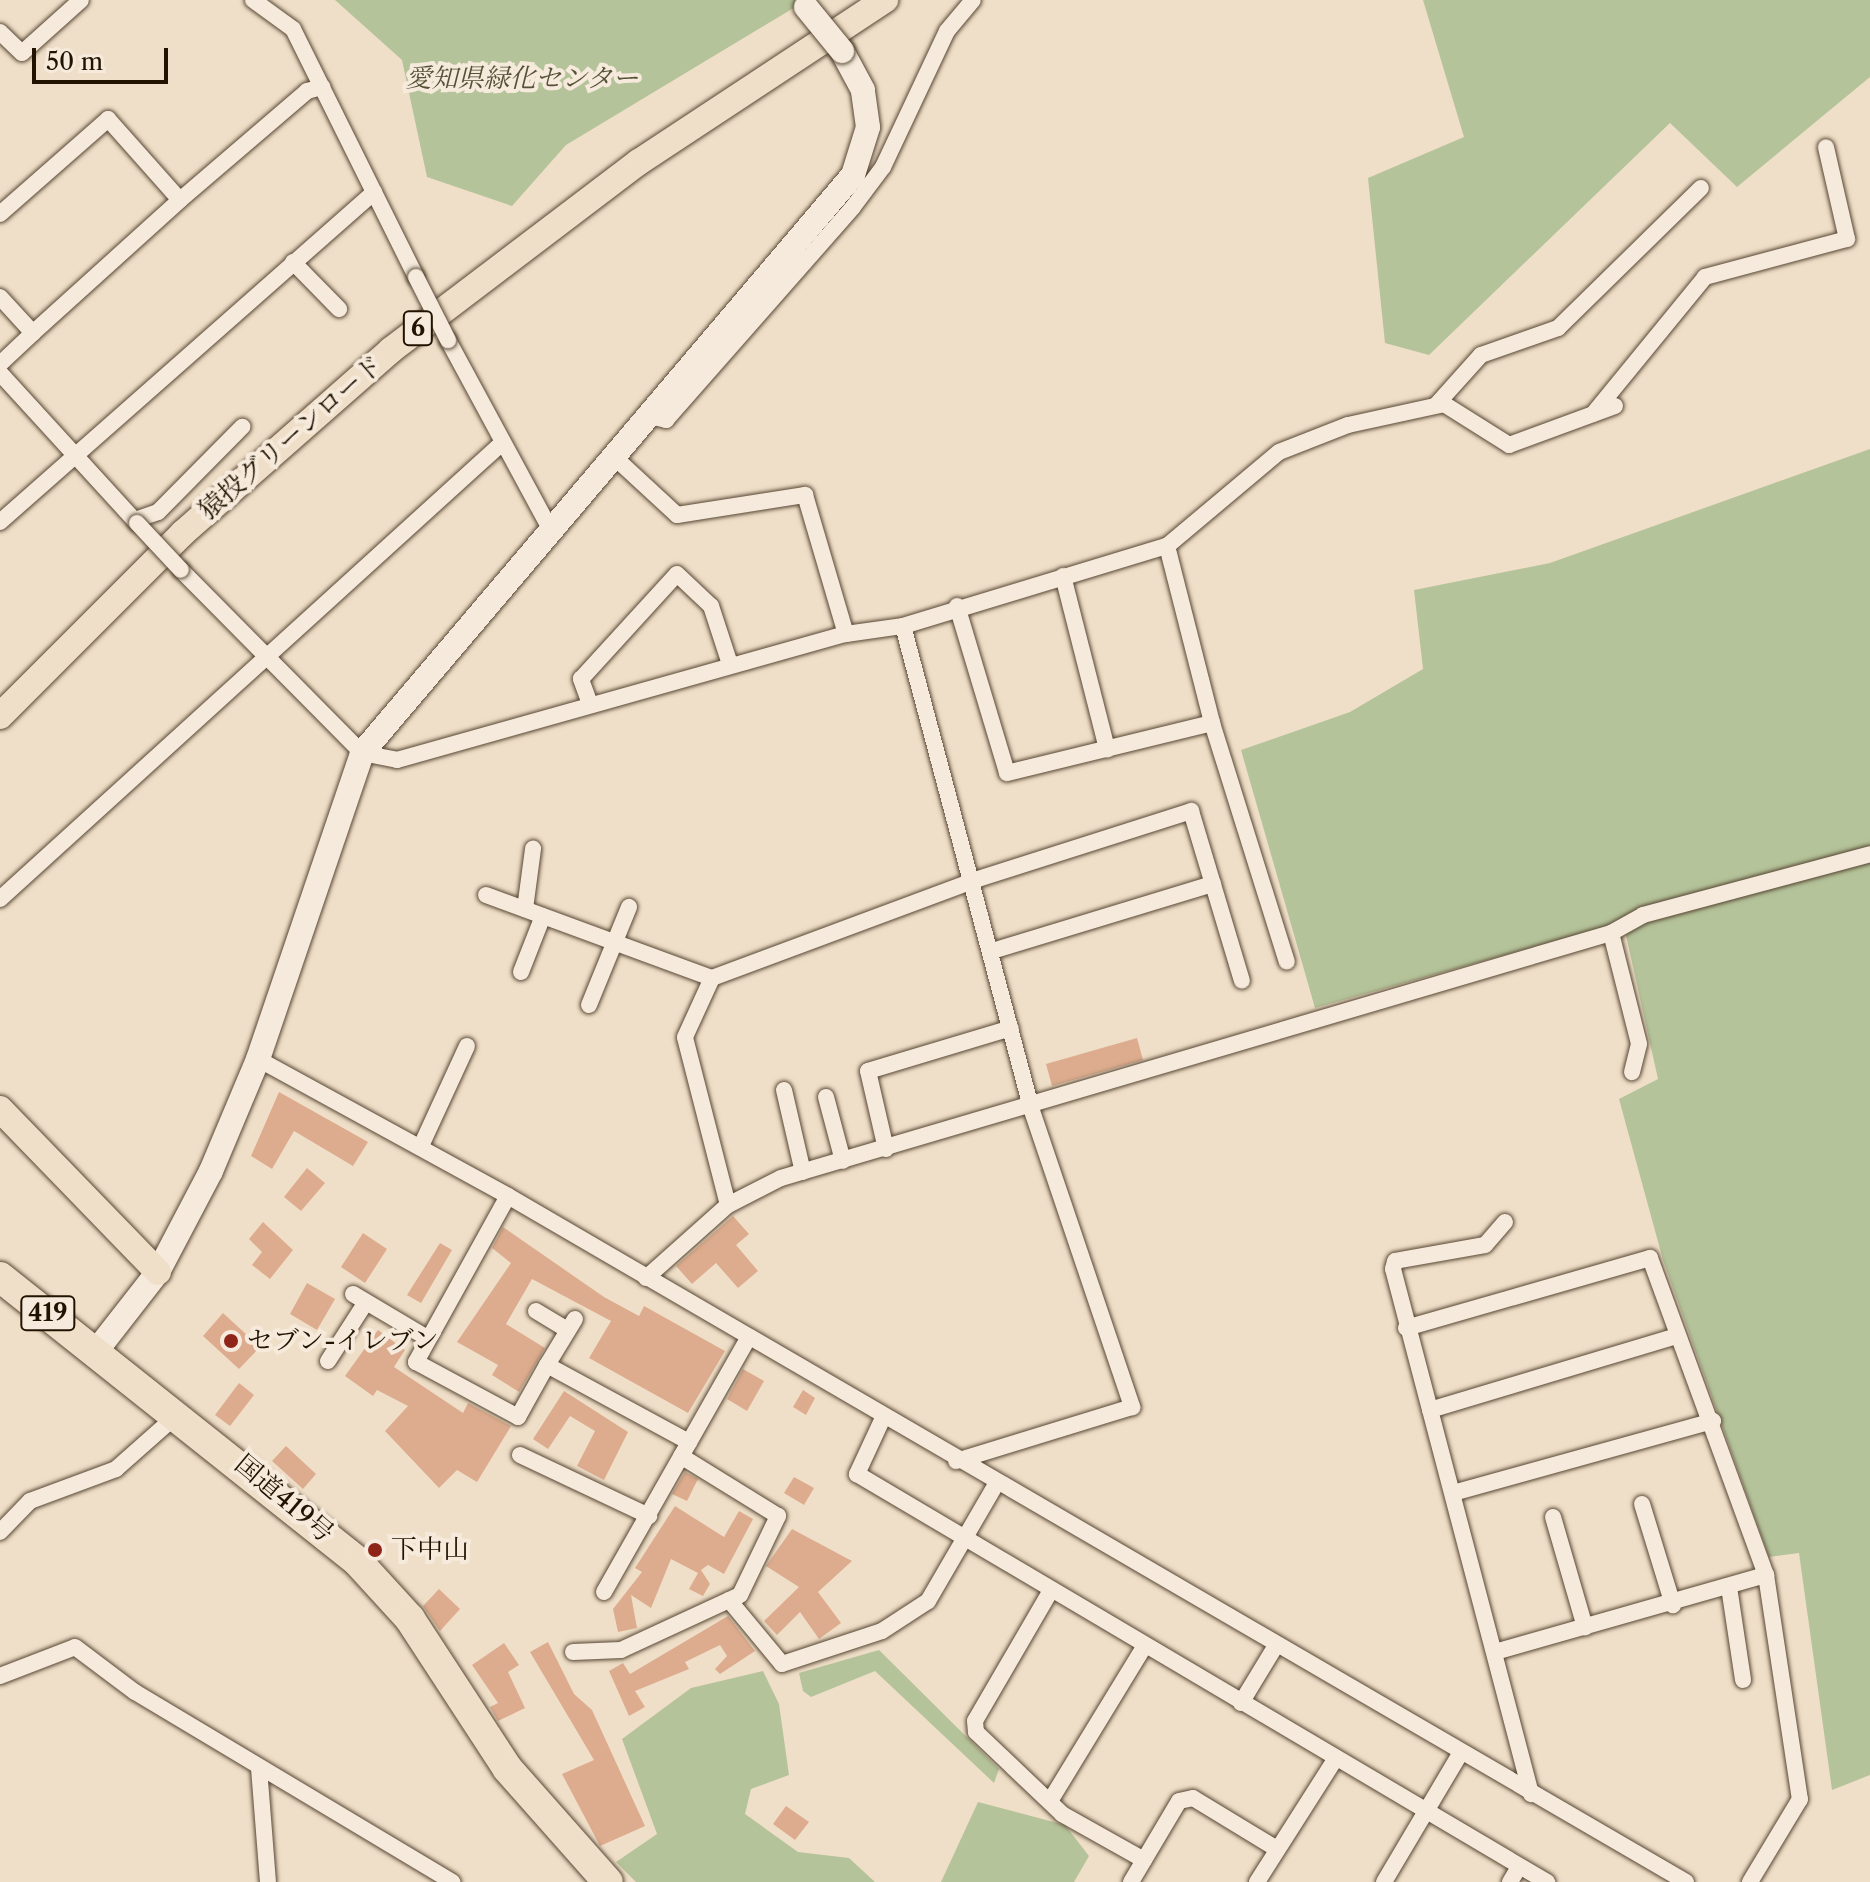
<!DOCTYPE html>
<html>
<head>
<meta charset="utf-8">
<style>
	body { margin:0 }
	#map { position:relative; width:1870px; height:1882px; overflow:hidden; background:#f0dfc8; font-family:"Libre Caslon Text","Noto Serif JP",serif }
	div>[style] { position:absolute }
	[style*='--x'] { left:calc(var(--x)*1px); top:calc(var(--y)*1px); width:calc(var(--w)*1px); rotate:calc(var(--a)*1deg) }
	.green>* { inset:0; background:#b5c39a }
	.building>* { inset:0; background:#ddac8e }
	.roads { filter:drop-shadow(0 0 2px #564633) drop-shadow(0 0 2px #564633) }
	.street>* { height:16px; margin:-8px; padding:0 8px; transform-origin:8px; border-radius:8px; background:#f5eadb }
	.secondary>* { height:24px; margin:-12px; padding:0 12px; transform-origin:12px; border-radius:12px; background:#f5eadb }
	.primary>* { height:26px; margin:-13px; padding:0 13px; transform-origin:13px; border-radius:13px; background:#f0dfc8 }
	.highway>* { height:30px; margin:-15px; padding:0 15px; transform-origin:15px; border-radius:15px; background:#f0dfc8 }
	.bridges { filter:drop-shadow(0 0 2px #564633) drop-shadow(0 0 2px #564633) }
	.street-bridge>* { height:16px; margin:-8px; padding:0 8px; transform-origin:8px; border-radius:8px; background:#f5eadb }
	.secondary-bridge>* { height:24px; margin:-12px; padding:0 12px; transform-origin:12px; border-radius:12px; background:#f5eadb }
	.dots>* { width:22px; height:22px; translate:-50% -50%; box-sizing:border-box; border:4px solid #f5eadb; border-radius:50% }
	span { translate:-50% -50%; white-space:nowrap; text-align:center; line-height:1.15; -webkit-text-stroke:8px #f5eadb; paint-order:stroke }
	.shield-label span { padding:2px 6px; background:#f5eadb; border:2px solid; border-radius:6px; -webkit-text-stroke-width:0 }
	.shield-label { font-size:24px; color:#221301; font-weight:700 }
	.park-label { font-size:26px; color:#555137; font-style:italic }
	.street-label { font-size:26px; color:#221301 }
	.poi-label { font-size:26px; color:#221301 }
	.left { translate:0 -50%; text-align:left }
	.scale { position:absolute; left:32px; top:48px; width:136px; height:36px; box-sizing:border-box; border:4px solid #221301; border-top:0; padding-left:10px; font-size:24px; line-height:28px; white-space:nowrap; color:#221301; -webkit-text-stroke:6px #f5eadb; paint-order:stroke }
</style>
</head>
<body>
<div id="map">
	<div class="green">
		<i style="clip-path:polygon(335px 0,807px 0,566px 145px,512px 206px,427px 177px,402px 60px)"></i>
		<i style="clip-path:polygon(1423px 0,1870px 0,1870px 77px,1737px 187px,1670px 123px,1429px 355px,1385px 343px,1368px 178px,1464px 137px)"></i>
		<i style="clip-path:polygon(1870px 449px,1870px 1775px,1832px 1790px,1799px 1553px,1769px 1557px,1663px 1260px,1619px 1099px,1658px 1079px,1623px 922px,1315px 1008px,1241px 750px,1350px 712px,1423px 669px,1414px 590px,1550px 563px)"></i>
		<i style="clip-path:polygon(879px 1650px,999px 1769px,994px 1783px,875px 1671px,811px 1697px,803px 1691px,799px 1673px)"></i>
		<i style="clip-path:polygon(763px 1671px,779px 1704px,789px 1775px,751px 1789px,745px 1814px,798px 1852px,849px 1858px,875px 1882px,636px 1882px,616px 1862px,657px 1834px,622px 1739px,691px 1688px)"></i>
		<i style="clip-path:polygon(978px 1802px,1065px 1825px,1089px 1856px,1074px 1882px,941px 1882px)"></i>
	</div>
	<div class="building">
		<i style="clip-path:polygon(1137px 1038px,1143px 1060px,1052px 1086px,1046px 1064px)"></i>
		<i style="clip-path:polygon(279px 1092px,368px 1142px,353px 1166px,294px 1131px,272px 1169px,251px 1156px)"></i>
		<i style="clip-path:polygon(307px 1168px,325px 1183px,301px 1211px,284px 1197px)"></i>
		<i style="clip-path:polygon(733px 1216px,749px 1234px,736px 1245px,758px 1271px,738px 1288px,716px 1263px,692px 1284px,676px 1266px)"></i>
		<i style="clip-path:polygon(263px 1222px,293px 1250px,270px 1279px,252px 1265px,262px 1252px,249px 1239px)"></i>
		<i style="clip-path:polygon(503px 1227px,604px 1297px,639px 1316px,644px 1306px,725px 1351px,688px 1413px,589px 1358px,611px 1321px,532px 1279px,506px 1324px,545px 1348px,519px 1392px,492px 1375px,498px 1365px,457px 1342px,511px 1263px,492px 1248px)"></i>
		<i style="clip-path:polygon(363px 1233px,387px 1249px,365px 1283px,341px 1267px)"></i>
		<i style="clip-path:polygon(440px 1243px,452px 1250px,421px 1303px,407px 1295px)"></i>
		<i style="clip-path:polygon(307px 1283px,335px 1299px,317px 1330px,290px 1314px)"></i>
		<i style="clip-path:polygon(223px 1313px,260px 1347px,239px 1369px,203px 1336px)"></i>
		<i style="clip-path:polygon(378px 1330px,405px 1350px,394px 1367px,463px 1413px,468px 1403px,511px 1426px,477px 1482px,457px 1470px,439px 1488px,385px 1431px,408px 1406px,377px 1390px,373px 1396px,345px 1376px)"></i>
		<i style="clip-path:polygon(743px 1369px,764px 1381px,747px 1411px,727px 1399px)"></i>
		<i style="clip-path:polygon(239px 1383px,254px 1395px,230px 1426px,215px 1415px)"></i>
		<i style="clip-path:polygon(803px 1390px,815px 1398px,806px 1415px,793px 1407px)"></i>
		<i style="clip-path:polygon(564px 1391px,628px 1432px,604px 1480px,577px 1466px,595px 1431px,570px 1416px,548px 1449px,533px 1439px)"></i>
		<i style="clip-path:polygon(286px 1446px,316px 1474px,303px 1489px,272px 1461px)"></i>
		<i style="clip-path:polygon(685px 1472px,698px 1479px,687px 1501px,672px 1494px)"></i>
		<i style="clip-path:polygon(794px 1477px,814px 1488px,804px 1505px,784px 1493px)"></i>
		<i style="clip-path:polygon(675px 1506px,724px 1537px,739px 1511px,753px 1519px,724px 1574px,708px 1565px,701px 1570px,710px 1584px,703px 1596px,689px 1589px,698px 1573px,671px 1559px,651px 1608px,631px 1595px,637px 1628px,618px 1632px,613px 1609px,642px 1572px,635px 1568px)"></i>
		<i style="clip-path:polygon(792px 1529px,852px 1561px,818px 1592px,841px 1623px,819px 1639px,800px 1612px,777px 1635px,764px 1621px,799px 1587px,766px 1566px)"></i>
		<i style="clip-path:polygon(439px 1589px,460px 1609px,440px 1631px,423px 1606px)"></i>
		<i style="clip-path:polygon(728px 1616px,755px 1651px,720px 1674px,715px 1669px,727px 1656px,720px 1645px,685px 1662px,689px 1669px,635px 1691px,645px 1707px,629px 1716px,609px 1671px,623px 1663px,630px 1674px)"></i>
		<i style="clip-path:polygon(548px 1642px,574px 1694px,592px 1710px,645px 1826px,600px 1846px,562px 1774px,594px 1760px,530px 1652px)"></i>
		<i style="clip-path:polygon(504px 1643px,519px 1665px,508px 1672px,525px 1708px,498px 1721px,490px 1707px,498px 1703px,472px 1665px)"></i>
		<i style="clip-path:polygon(786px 1806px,809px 1822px,795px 1840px,773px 1824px)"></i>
	</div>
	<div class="roads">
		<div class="street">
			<i style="--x:253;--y:0;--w:49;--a:35.9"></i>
			<i style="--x:293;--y:29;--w:277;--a:63.6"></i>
			<i style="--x:0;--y:32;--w:30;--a:44"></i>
			<i style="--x:22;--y:53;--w:79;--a:-41.9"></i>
			<i style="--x:180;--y:200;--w:167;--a:-40.6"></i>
			<i style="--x:307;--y:91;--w:16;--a:-15"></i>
			<i style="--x:0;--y:214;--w:144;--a:-41.3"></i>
			<i style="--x:108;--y:119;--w:108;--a:48.4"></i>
			<i style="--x:180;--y:200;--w:198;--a:137.9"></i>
			<i style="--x:33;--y:333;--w:49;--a:-132.5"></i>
			<i style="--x:293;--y:262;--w:66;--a:45.6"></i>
			<i style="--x:448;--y:340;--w:215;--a:61.6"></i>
			<i style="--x:0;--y:364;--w:45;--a:-43.2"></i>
			<i style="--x:0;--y:373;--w:203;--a:47.6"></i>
			<i style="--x:1437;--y:404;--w:66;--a:-48.1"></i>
			<i style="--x:1481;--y:355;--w:82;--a:-19.3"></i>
			<i style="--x:1558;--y:328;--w:200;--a:-44.4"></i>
			<i style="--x:1593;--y:414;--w:177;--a:-50.7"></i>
			<i style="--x:1705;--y:277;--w:147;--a:-15"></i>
			<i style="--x:1847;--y:239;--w:94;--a:-102.9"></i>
			<i style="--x:645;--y:415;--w:22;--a:13"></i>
			<i style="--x:666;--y:420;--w:283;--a:-48.7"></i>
			<i style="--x:853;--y:207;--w:50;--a:-53.1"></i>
			<i style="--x:883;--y:167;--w:150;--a:-64.8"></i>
			<i style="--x:947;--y:31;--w:40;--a:-50"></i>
			<i style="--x:611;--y:454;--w:90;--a:42.7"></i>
			<i style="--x:677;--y:515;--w:130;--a:-8.9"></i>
			<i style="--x:805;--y:495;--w:145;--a:73.6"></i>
			<i style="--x:135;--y:520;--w:24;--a:-19"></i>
			<i style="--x:158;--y:512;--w:120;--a:-45.3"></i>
			<i style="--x:0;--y:522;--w:499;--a:-41.4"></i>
			<i style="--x:1167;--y:546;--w:183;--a:75.7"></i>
			<i style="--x:1212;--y:723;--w:250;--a:72.6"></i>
			<i style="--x:181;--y:570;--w:257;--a:45.3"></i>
			<i style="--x:362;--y:753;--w:36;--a:11"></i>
			<i style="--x:397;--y:760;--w:466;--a:-15.7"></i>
			<i style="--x:846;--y:634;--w:58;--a:-8"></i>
			<i style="--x:903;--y:626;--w:276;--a:-16.9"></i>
			<i style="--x:1167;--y:546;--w:146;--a:-40"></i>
			<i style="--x:1279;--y:452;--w:74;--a:-21.4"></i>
			<i style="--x:1348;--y:425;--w:98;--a:-12.3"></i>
			<i style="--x:1444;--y:404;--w:77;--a:32.2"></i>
			<i style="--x:1509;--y:445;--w:113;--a:-20.2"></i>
			<i style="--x:1063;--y:576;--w:179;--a:75.7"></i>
			<i style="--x:957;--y:606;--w:174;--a:73.3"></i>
			<i style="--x:1007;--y:773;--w:211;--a:-13.7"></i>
			<i style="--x:903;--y:626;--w:499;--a:75.1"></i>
			<i style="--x:1031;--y:1108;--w:316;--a:71.3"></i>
			<i style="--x:1132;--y:1407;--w:184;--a:162.9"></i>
			<i style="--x:590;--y:704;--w:27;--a:-110"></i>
			<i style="--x:581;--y:679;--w:142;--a:-47.6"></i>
			<i style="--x:677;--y:574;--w:47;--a:43.3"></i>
			<i style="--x:711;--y:606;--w:61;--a:71.9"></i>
			<i style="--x:486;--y:895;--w:241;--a:20.2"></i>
			<i style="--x:712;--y:978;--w:281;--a:-20.4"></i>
			<i style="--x:975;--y:880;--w:227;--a:-17.7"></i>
			<i style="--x:1191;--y:811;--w:177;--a:73.3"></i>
			<i style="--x:0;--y:899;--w:677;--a:-42.25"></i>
			<i style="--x:525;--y:909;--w:61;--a:-82.4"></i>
			<i style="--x:1611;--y:933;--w:114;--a:75.8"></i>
			<i style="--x:1639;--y:1044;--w:29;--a:104"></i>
			<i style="--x:992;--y:951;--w:231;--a:-16.9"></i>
			<i style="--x:521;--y:972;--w:60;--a:-68.6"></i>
			<i style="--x:589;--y:1005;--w:106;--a:-67.8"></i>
			<i style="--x:258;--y:1059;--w:285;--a:28.7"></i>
			<i style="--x:508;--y:1196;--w:1363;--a:30.21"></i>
			<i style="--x:784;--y:1090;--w:84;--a:77"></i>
			<i style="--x:826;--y:1097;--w:66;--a:75.1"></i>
			<i style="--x:421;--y:1146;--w:110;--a:-65.3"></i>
			<i style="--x:886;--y:1149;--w:80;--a:-103"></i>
			<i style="--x:868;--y:1071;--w:149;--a:-16.7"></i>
			<i style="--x:508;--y:1196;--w:190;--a:119"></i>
			<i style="--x:416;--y:1362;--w:116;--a:28.3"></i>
			<i style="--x:518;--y:1417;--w:60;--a:-60.9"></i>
			<i style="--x:728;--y:1205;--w:59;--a:-27"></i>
			<i style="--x:781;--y:1178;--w:865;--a:-16.45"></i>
			<i style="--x:1611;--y:933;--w:37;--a:-29"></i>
			<i style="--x:1643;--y:915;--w:235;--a:-15"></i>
			<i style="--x:1505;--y:1222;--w:30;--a:131"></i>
			<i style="--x:1485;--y:1245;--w:91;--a:169.9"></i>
			<i style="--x:1395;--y:1261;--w:8;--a:104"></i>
			<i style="--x:1393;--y:1269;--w:543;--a:75.27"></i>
			<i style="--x:646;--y:1278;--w:110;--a:-41.7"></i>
			<i style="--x:728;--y:1205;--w:173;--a:-104.4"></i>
			<i style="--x:685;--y:1037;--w:65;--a:-65.4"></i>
			<i style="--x:353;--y:1294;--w:86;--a:30.7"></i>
			<i style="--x:536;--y:1311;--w:37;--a:31"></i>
			<i style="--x:575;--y:1319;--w:54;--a:121.3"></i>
			<i style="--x:547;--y:1365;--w:162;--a:28.5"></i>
			<i style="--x:1406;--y:1328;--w:254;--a:-16"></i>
			<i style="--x:1650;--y:1258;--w:338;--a:69.9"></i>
			<i style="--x:1766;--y:1575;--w:227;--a:81.4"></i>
			<i style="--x:1800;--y:1799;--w:97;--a:121.1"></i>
			<i style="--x:328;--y:1361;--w:70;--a:-57.2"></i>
			<i style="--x:1430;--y:1410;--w:258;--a:-16.7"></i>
			<i style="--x:882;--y:1420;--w:60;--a:114.8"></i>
			<i style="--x:857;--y:1474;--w:802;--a:30.6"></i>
			<i style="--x:520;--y:1455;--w:143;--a:25.3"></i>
			<i style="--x:1453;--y:1493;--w:270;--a:-15.5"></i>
			<i style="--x:1642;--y:1504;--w:106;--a:72.9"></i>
			<i style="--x:1553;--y:1517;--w:115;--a:73.8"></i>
			<i style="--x:0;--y:1532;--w:43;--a:-45.9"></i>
			<i style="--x:30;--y:1501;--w:92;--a:-20.4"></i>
			<i style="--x:116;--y:1469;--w:83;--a:-41.6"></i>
			<i style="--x:1729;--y:1587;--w:94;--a:81.4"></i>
			<i style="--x:604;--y:1592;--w:291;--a:-60.4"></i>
			<i style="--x:1050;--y:1592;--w:149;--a:120.2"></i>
			<i style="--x:975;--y:1721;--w:11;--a:85"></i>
			<i style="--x:976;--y:1732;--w:119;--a:43.6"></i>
			<i style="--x:1062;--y:1814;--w:94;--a:29.3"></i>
			<i style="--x:729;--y:1600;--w:83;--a:50.4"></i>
			<i style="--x:782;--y:1664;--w:105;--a:-18.3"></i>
			<i style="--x:882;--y:1631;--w:55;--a:-33.1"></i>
			<i style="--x:928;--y:1601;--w:135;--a:-59.8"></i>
			<i style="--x:573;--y:1652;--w:48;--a:-2.4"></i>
			<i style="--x:621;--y:1650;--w:131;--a:-24.8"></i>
			<i style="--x:740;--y:1595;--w:88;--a:-64.3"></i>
			<i style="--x:778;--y:1516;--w:114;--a:-148.3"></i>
			<i style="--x:1495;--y:1652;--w:282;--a:-15.9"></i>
			<i style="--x:0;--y:1676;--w:80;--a:-21.1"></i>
			<i style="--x:75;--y:1647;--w:75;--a:36.9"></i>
			<i style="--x:135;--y:1692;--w:370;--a:30.9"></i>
			<i style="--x:1241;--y:1703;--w:66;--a:-58.7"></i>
			<i style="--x:259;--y:1768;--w:114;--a:85.5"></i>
			<i style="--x:1050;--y:1801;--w:180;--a:-58.6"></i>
			<i style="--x:1131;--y:1882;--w:94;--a:-59.3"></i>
			<i style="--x:1179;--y:1801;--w:14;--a:-12"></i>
			<i style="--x:1193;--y:1798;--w:98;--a:31.3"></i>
			<i style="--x:1257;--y:1882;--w:147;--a:-57.5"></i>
			<i style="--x:1384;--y:1882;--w:149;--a:-59.3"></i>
			<i style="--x:1510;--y:1882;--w:17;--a:-59"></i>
		</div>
		<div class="secondary">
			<i style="--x:97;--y:1350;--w:99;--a:-52"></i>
			<i style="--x:158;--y:1272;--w:114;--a:-62.3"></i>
			<i style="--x:211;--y:1171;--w:121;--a:-67.2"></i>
			<i style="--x:258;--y:1059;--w:323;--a:-71.2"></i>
			<i style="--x:362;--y:753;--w:758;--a:-49.65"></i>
			<i style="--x:853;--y:175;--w:50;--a:-72.6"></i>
			<i style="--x:868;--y:127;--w:37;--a:-98"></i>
			<i style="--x:863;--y:90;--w:44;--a:-118.3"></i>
		</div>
		<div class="primary">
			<i style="--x:0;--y:716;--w:259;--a:-45"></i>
			<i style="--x:183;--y:533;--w:277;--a:-41.3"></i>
			<i style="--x:391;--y:350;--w:311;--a:-37.2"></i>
			<i style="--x:639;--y:162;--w:295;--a:-33.4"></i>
			<i style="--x:0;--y:1109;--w:227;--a:45.9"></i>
		</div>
		<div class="highway">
			<i style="--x:0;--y:1277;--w:458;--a:38.5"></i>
			<i style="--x:358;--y:1562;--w:77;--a:47.6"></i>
			<i style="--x:410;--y:1619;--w:178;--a:56.9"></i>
			<i style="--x:507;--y:1768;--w:152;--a:48.5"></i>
		</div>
	</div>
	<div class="bridges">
		<div class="street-bridge">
			<i style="--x:416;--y:277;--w:71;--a:63.1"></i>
			<i style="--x:137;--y:523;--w:64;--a:46.9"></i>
		</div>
		<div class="secondary-bridge">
			<i style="--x:806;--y:7;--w:57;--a:50.7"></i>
		</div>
	</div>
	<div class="dots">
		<i style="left:231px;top:1341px;background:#8f2418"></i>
		<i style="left:375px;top:1550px;background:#8f2418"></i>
	</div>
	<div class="shield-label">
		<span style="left:418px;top:328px">6</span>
		<span style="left:48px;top:1313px">419</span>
	</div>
	<div class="park-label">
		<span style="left:522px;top:79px">愛知県緑化センター</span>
	</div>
	<div class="street-label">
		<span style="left:291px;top:438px;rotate:-41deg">猿投グリーンロード</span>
		<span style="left:284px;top:1499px;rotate:40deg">国道419号</span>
	</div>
	<div class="poi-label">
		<span class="left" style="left:247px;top:1341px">セブン-イレブン</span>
		<span class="left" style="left:391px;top:1550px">下中山</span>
	</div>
	<div class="scale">50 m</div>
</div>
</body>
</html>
